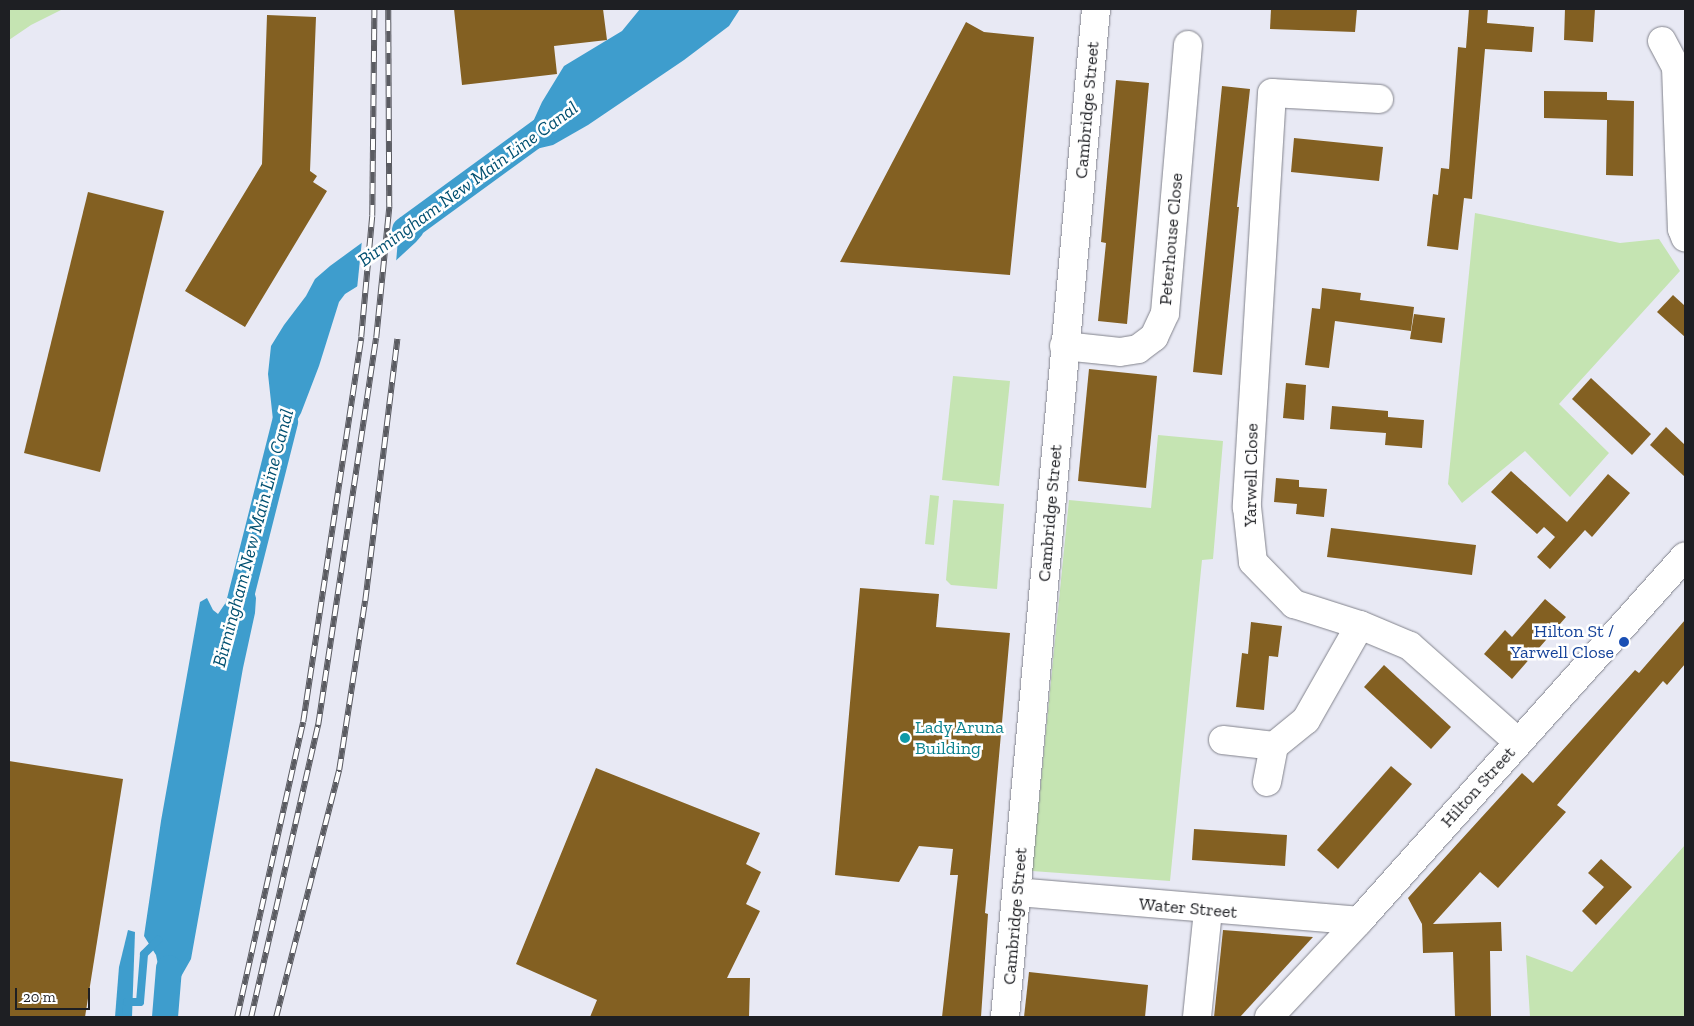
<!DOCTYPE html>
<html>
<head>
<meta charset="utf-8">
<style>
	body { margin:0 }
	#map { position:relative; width:1694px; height:1026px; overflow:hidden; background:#e8e9f4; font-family:"Zilla Slab",serif }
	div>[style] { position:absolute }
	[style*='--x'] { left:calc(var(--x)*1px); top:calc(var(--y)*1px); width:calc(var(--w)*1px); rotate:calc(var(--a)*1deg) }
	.green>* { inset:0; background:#c5e4b2 }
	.water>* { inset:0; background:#3e9dcd }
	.pier>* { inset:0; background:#e8e9f4 }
	.stream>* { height:8px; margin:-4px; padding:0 4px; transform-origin:4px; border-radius:4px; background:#3e9dcd }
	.canal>* { height:26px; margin:-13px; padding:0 13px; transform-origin:13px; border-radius:13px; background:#3e9dcd }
	.building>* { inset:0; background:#836022 }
	.roads { filter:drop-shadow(0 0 1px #82838c) drop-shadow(0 0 1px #82838c) }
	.minor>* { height:28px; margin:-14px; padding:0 14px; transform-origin:14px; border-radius:14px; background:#fff }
	.rail>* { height:5.5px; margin-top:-2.75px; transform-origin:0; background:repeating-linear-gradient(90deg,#fff 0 11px,#5a5b61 0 22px); box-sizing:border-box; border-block:1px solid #5a5b61 }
	.dots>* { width:14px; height:14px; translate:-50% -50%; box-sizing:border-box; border:2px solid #fff; border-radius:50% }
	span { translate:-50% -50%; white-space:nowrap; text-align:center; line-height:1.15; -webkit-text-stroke:5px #fff; paint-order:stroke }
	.street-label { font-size:18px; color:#1e1f23 }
	.transit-label { font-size:18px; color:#164399 }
	.right { translate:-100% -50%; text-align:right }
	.culture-label { font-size:18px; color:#0d838f }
	.left { translate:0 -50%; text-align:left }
	.water-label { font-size:19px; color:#004f70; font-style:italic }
	.frame { position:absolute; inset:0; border:10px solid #1e1f23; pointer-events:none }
	.scale { position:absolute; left:15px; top:988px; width:75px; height:22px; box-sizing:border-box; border:2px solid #1e1f23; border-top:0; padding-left:6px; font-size:15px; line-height:18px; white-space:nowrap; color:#1e1f23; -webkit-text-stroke:4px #fff; paint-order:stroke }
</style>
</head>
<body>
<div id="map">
	<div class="green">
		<i style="clip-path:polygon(9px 9px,63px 9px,31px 25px,9px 40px)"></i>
		<i style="clip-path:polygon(1475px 213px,1620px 243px,1659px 239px,1680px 271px,1559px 404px,1609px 453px,1570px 497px,1525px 451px,1462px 503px,1448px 484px)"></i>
		<i style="clip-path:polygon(953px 376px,1010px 381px,999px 486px,942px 480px)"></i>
		<i style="clip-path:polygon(1158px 435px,1223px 441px,1213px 559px,1202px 560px,1170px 881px,1032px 871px,1069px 500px,1151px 508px)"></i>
		<i style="clip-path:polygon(930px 495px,939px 496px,934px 545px,925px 544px)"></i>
		<i style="clip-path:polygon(953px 500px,1004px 504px,997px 589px,951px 585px,946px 580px)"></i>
		<i style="clip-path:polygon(1685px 845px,1685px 1017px,1530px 1017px,1526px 955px,1572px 972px)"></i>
	</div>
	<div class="water">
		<i style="clip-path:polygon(640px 9px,740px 9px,729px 26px,684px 60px,588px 125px,553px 145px,536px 149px,522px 146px,542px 102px,564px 66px,622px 31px)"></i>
		<i style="clip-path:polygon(434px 208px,422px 235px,416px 242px,390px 266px,345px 294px,339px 302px,319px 366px,301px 413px,277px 457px,268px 374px,271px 346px,284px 325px,306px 296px,315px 279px,330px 266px,393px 220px,419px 211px)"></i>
		<i style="clip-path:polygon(248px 570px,256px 598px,255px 613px,243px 668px,191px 959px,166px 1003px,156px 955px,144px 936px,161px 821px,200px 602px,207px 598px,213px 610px,218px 614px)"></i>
		<i style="clip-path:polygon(128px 930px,135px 932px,132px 1017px,115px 1017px,119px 967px)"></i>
	</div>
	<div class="pier">
		<i style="clip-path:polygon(400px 215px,396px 263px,357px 289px,362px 240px,392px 218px)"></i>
	</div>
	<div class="stream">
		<i style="--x:126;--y:1017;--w:15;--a:-86"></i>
		<i style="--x:127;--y:1002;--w:13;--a:0"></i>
		<i style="--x:140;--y:1002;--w:48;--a:-85.2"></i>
		<i style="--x:144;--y:954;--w:20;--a:-45"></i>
	</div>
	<div class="canal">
		<i style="--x:405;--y:230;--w:178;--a:-36.1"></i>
		<i style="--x:239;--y:604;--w:188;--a:-75.8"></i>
		<i style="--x:165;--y:1017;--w:49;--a:-85.3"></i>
	</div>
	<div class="building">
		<i style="clip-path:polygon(454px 9px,603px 9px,607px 40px,554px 46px,557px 74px,462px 85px)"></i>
		<i style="clip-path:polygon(1271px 9px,1357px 9px,1355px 32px,1270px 29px)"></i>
		<i style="clip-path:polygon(1469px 9px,1488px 9px,1487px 23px,1534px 27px,1532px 52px,1485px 49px,1472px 199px,1464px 198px,1458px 250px,1427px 246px,1433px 194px,1438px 195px,1441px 168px,1449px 169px,1458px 47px,1466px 48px)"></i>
		<i style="clip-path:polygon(1565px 9px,1595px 9px,1593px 42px,1564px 40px)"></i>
		<i style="clip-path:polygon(267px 15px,316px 17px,310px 171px,317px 176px,313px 182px,327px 191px,245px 327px,185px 291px,262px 164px)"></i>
		<i style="clip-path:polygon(966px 22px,984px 32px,1034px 37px,1010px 275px,840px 262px)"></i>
		<i style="clip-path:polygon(1116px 80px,1149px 83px,1127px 324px,1098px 321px,1106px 243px,1101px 242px)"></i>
		<i style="clip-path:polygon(1222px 86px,1250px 89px,1237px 207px,1239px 207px,1222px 375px,1193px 372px)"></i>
		<i style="clip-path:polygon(1544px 91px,1607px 92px,1607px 100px,1634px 101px,1633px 176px,1606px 175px,1607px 120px,1544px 118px)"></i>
		<i style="clip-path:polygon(1294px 138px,1383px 147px,1379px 181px,1291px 172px)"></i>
		<i style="clip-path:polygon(88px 192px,164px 211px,100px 472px,24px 453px)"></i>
		<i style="clip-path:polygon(1322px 288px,1361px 293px,1360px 300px,1414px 307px,1411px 331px,1335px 321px,1329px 368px,1305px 365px,1312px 308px,1320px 309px)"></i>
		<i style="clip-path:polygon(1673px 295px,1685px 306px,1685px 337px,1657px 312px)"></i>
		<i style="clip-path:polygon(1414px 314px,1445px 318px,1442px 343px,1410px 339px)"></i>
		<i style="clip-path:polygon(1089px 369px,1157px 376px,1146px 488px,1078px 481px)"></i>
		<i style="clip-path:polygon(1591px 378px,1651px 434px,1632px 455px,1572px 399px)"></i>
		<i style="clip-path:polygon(1286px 383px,1306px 385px,1304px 420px,1283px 418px)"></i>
		<i style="clip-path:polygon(1332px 406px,1388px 411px,1388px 419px,1388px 417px,1424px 420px,1422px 448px,1385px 445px,1386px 433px,1330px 429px)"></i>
		<i style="clip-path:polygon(1666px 427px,1685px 445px,1685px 477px,1650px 445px)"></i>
		<i style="clip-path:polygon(1511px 471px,1567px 522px,1608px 474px,1630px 493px,1592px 537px,1585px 530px,1550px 569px,1537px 557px,1555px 537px,1544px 527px,1537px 534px,1491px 492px)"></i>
		<i style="clip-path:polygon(1276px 478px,1299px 480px,1299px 487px,1327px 489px,1324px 517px,1296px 514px,1297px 504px,1274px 502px)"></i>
		<i style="clip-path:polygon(1331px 528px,1476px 545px,1472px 575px,1327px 557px)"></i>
		<i style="clip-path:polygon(860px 588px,939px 594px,936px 627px,1010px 633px,985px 913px,988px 914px,981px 1017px,942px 1017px,958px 875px,950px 875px,953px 849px,919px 846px,899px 882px,835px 875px)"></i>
		<i style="clip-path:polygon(1545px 599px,1566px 617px,1512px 679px,1484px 654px,1505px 630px,1512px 637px)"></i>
		<i style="clip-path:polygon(1685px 620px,1685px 664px,1667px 685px,1663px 681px,1557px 805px,1566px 812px,1498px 888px,1480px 872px,1433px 924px,1501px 922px,1502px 951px,1490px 951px,1491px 1017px,1455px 1017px,1453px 952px,1423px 953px,1422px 924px,1408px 898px,1522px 773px,1533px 783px,1635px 670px,1639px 673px)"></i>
		<i style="clip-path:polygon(1251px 622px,1282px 626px,1278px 657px,1269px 656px,1264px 710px,1236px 707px,1242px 653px,1248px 654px)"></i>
		<i style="clip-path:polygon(1384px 665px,1451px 727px,1431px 749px,1364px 687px)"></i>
		<i style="clip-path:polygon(9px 761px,123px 779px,85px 1017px,9px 1017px)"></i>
		<i style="clip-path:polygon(1391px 766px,1412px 784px,1338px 869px,1317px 850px)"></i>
		<i style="clip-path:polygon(596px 768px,760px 833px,746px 864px,761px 872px,746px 904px,760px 911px,727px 978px,750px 978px,749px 1017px,590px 1017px,597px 1000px,516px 964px)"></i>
		<i style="clip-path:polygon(1194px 829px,1287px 835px,1285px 866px,1192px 860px)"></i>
		<i style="clip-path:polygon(1601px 859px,1632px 887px,1596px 925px,1582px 911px,1604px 887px,1588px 873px)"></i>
		<i style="clip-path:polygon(1223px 930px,1313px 937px,1240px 1017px,1214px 1017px)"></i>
		<i style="clip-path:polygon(1029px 972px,1148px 985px,1145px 1017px,1024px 1017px)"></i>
	</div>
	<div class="roads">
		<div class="minor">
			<i style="--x:1662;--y:41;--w:30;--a:62"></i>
			<i style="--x:1676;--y:67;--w:162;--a:87.9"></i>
			<i style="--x:1682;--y:229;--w:9;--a:69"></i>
			<i style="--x:1379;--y:99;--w:107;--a:-176.8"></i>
			<i style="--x:1272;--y:93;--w:415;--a:93.5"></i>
			<i style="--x:1247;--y:507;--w:55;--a:83.8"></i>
			<i style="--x:1253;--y:562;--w:59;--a:45.7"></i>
			<i style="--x:1294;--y:604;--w:69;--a:17.7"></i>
			<i style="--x:1360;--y:625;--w:54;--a:22.8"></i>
			<i style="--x:1410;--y:646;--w:144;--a:41.6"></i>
			<i style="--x:1064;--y:346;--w:56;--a:6.1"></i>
			<i style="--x:1120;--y:352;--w:18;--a:-9"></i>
			<i style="--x:1138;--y:349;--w:20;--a:-37"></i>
			<i style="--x:1154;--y:337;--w:26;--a:-65"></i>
			<i style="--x:1165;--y:313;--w:269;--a:-85.1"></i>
			<i style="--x:1223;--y:740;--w:51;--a:6.7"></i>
			<i style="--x:1267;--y:782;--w:37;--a:-79"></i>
			<i style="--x:1274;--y:746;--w:41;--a:-39.1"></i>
			<i style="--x:1306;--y:720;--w:109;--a:-60.4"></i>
			<i style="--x:1017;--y:892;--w:343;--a:4.8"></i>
			<i style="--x:1005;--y:1017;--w:1012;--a:-84.84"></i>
			<i style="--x:1197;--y:1017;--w:108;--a:-84.1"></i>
			<i style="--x:1269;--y:1017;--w:132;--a:-46.8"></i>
			<i style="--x:1359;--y:921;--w:489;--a:-48.2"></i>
		</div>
	</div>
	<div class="rail">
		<i style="--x:237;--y:1017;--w:302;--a:-77.4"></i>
		<i style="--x:303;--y:722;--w:389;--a:-81.4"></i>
		<i style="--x:361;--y:337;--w:121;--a:-84.8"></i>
		<i style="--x:372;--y:216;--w:207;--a:-89.4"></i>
		<i style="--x:251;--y:1017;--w:300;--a:-77.1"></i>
		<i style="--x:318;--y:725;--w:391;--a:-81.5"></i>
		<i style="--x:376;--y:338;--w:132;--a:-84.3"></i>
		<i style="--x:389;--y:207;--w:198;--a:-90.3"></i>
		<i style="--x:276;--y:1017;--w:255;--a:-75.7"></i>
		<i style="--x:339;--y:770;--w:171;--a:-81.3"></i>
		<i style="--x:365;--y:601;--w:264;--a:-83"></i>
	</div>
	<div class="dots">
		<i style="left:1624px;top:642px;background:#1a4fb4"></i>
		<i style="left:905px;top:738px;background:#0f9aa8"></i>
	</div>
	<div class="street-label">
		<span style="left:1087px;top:110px;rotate:-85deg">Cambridge Street</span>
		<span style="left:1171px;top:239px;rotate:-85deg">Peterhouse Close</span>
		<span style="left:1251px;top:475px;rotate:-89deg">Yarwell Close</span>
		<span style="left:1050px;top:513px;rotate:-85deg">Cambridge Street</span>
		<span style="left:1478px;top:787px;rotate:-48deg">Hilton Street</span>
		<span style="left:1188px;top:908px;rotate:5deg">Water Street</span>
		<span style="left:1015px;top:916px;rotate:-85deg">Cambridge Street</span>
	</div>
	<div class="transit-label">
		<span class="right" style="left:1614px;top:642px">Hilton St /<br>Yarwell Close</span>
	</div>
	<div class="culture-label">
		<span class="left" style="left:915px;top:738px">Lady Aruna<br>Building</span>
	</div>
	<div class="water-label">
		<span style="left:468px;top:184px;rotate:-36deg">Birmingham New Main Line Canal</span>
		<span style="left:253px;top:538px;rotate:-75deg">Birmingham New Main Line Canal</span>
	</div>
	<div class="frame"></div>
	<div class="scale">20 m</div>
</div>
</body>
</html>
